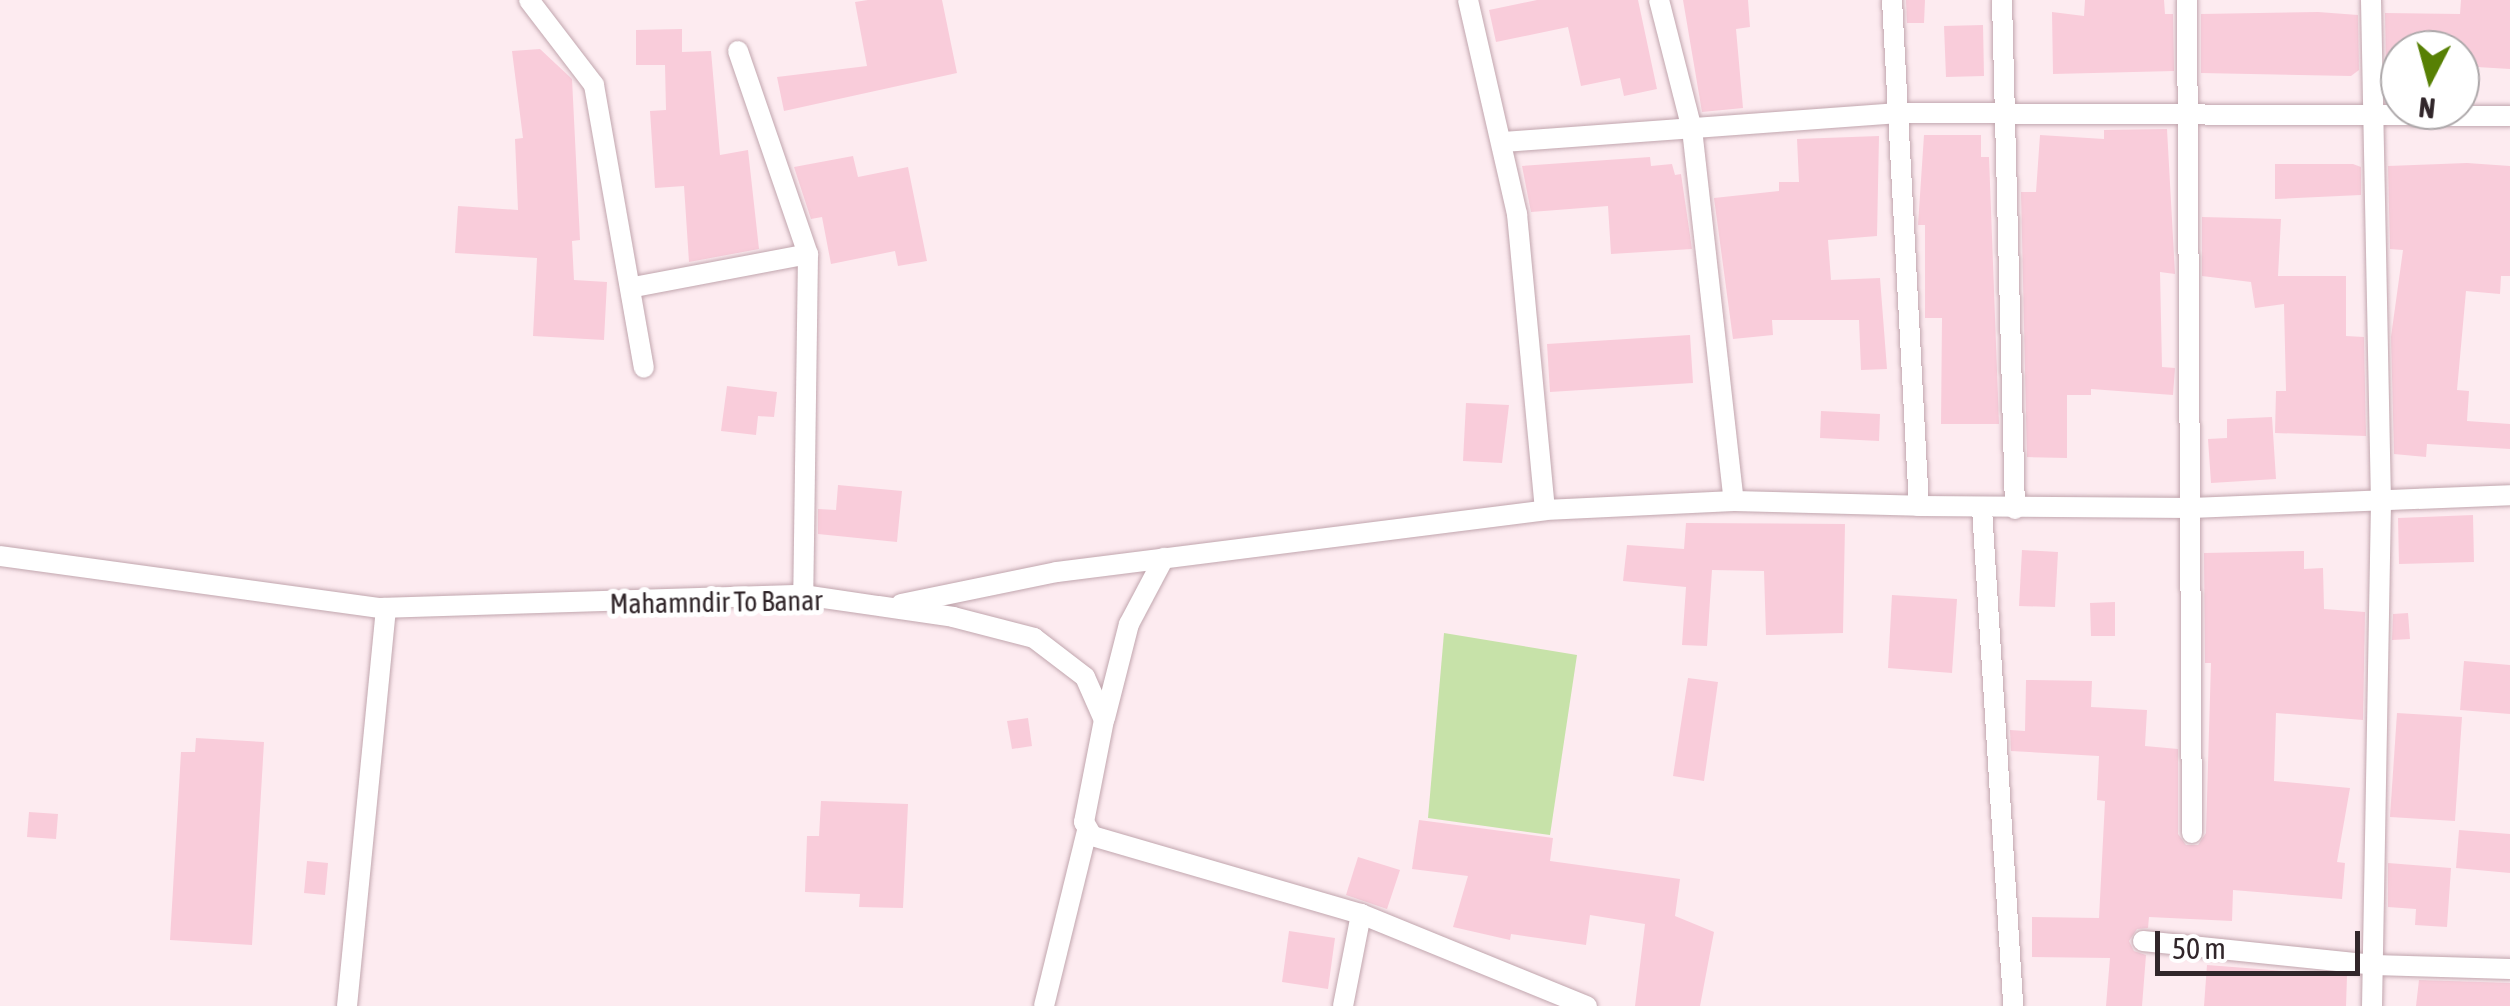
<!DOCTYPE html>
<html>
<head>
<meta charset="utf-8">
<style>
	body { margin:0 }
	#map { position:relative; width:2510px; height:1006px; overflow:hidden; background:#fdebf0; font-family:"Asap Condensed",sans-serif }
	div>[style] { position:absolute }
	[style*='--x'] { left:calc(var(--x)*1px); top:calc(var(--y)*1px); width:calc(var(--w)*1px); rotate:calc(var(--a)*1deg) }
	.green>* { inset:0; background:#c7e2a9 }
	.building>* { inset:0; background:#f9ccda }
	.roads { filter:drop-shadow(0 0 2px #c1a6ae) drop-shadow(0 0 2px #c1a6ae) }
	.street>* { height:20px; margin:-10px; padding:0 10px; transform-origin:10px; border-radius:10px; background:#fff }
	span { translate:-50% -50%; white-space:nowrap; text-align:center; line-height:1.15; -webkit-text-stroke:10px #fff; paint-order:stroke }
	.street-label { font-size:28px; color:#31262a }
	.north { position:absolute; left:2380px; top:30px; width:100px; height:100px; box-sizing:border-box; background:#fff; border:2px solid #ada8aa; border-radius:50%; rotate:186deg; font-size:28px; font-weight:700; line-height:40px; text-align:center; color:#31262a }
	.north::after { content:''; display:block; margin:auto; width:35px; height:45px; background:#578004; clip-path:polygon(50% 0,100% 100%,50% 72%,0 100%) }
	.scale { position:absolute; left:2155px; top:931px; width:205px; height:45px; box-sizing:border-box; border:5px solid #31262a; border-top:0; padding-left:12px; font-size:30px; line-height:35px; white-space:nowrap; color:#31262a; -webkit-text-stroke:8px #fff; paint-order:stroke }
</style>
</head>
<body>
<div id="map">
	<div class="green">
		<i style="clip-path:polygon(1444px 633px,1577px 655px,1550px 835px,1428px 818px)"></i>
	</div>
	<div class="building">
		<i style="clip-path:polygon(868px 0,942px 0,957px 73px,784px 111px,777px 77px,867px 66px,855px 2px)"></i>
		<i style="clip-path:polygon(1537px 0,1638px 0,1657px 89px,1624px 96px,1620px 78px,1581px 86px,1568px 27px,1496px 42px,1489px 10px)"></i>
		<i style="clip-path:polygon(1683px 0,1748px 0,1750px 27px,1736px 29px,1743px 108px,1702px 112px)"></i>
		<i style="clip-path:polygon(1906px 0,1925px 0,1924px 23px,1907px 23px)"></i>
		<i style="clip-path:polygon(2085px 0,2164px 0,2165px 14px,2173px 14px,2174px 71px,2053px 74px,2052px 12px,2084px 16px)"></i>
		<i style="clip-path:polygon(2461px 0,2510px 0,2510px 69px,2460px 66px,2460px 50px,2400px 50px,2400px 73px,2386px 72px,2385px 13px,2460px 14px)"></i>
		<i style="clip-path:polygon(2318px 12px,2358px 15px,2359px 70px,2351px 76px,2201px 73px,2201px 14px)"></i>
		<i style="clip-path:polygon(1983px 25px,1984px 76px,1946px 77px,1944px 26px)"></i>
		<i style="clip-path:polygon(682px 29px,682px 52px,711px 51px,720px 155px,748px 150px,759px 249px,689px 262px,684px 186px,655px 188px,650px 111px,666px 110px,665px 65px,636px 65px,636px 30px)"></i>
		<i style="clip-path:polygon(540px 49px,572px 79px,580px 240px,572px 241px,574px 280px,607px 282px,604px 340px,533px 336px,537px 258px,455px 253px,458px 206px,518px 210px,515px 139px,523px 138px,512px 51px)"></i>
		<i style="clip-path:polygon(2167px 129px,2175px 274px,2160px 272px,2162px 367px,2175px 368px,2173px 395px,2091px 389px,2091px 395px,2067px 395px,2067px 458px,2027px 457px,2021px 192px,2036px 192px,2040px 135px,2104px 139px,2104px 130px)"></i>
		<i style="clip-path:polygon(1924px 135px,1981px 135px,1981px 157px,1989px 157px,1999px 424px,1941px 424px,1942px 318px,1925px 318px,1925px 225px,1918px 225px)"></i>
		<i style="clip-path:polygon(1879px 136px,1877px 236px,1828px 240px,1831px 280px,1880px 278px,1887px 369px,1861px 370px,1859px 320px,1772px 320px,1773px 335px,1733px 339px,1714px 198px,1779px 191px,1779px 182px,1799px 182px,1797px 139px)"></i>
		<i style="clip-path:polygon(853px 156px,858px 177px,908px 167px,927px 261px,898px 266px,895px 251px,831px 264px,822px 217px,811px 219px,794px 167px)"></i>
		<i style="clip-path:polygon(1650px 157px,1651px 166px,1672px 164px,1675px 175px,1681px 174px,1692px 249px,1611px 254px,1608px 206px,1531px 212px,1522px 166px)"></i>
		<i style="clip-path:polygon(2467px 163px,2510px 166px,2510px 276px,2501px 276px,2500px 294px,2466px 291px,2457px 390px,2469px 391px,2467px 421px,2510px 424px,2510px 449px,2427px 444px,2426px 457px,2394px 454px,2391px 337px,2403px 250px,2390px 249px,2388px 166px)"></i>
		<i style="clip-path:polygon(2275px 164px,2353px 164px,2361px 167px,2361px 195px,2275px 199px)"></i>
		<i style="clip-path:polygon(2202px 217px,2281px 219px,2278px 276px,2346px 276px,2346px 336px,2364px 337px,2366px 436px,2275px 433px,2276px 391px,2286px 391px,2284px 304px,2255px 308px,2251px 282px,2202px 276px)"></i>
		<i style="clip-path:polygon(1690px 335px,1693px 383px,1550px 392px,1547px 344px)"></i>
		<i style="clip-path:polygon(727px 386px,777px 392px,774px 417px,758px 416px,756px 435px,721px 431px)"></i>
		<i style="clip-path:polygon(1466px 403px,1509px 405px,1502px 463px,1463px 461px)"></i>
		<i style="clip-path:polygon(1821px 411px,1880px 414px,1879px 441px,1820px 438px)"></i>
		<i style="clip-path:polygon(2272px 417px,2276px 479px,2211px 483px,2208px 439px,2227px 438px,2227px 419px)"></i>
		<i style="clip-path:polygon(838px 485px,902px 491px,897px 542px,818px 534px,818px 509px,836px 510px)"></i>
		<i style="clip-path:polygon(2473px 515px,2474px 562px,2399px 564px,2398px 518px)"></i>
		<i style="clip-path:polygon(1686px 523px,1845px 524px,1843px 633px,1766px 635px,1764px 571px,1712px 570px,1707px 646px,1682px 645px,1686px 587px,1623px 581px,1627px 545px,1684px 549px)"></i>
		<i style="clip-path:polygon(2022px 550px,2058px 552px,2055px 607px,2019px 606px)"></i>
		<i style="clip-path:polygon(2304px 551px,2304px 569px,2323px 568px,2324px 609px,2365px 612px,2363px 720px,2276px 713px,2274px 781px,2350px 788px,2337px 862px,2345px 863px,2342px 899px,2233px 890px,2232px 921px,2149px 917px,2148px 928px,2137px 929px,2129px 941px,2134px 951px,2146px 955px,2142px 1006px,2106px 1006px,2110px 958px,2032px 957px,2032px 917px,2099px 918px,2105px 801px,2097px 800px,2099px 756px,2011px 751px,2010px 730px,2025px 731px,2026px 680px,2092px 681px,2091px 707px,2147px 710px,2145px 746px,2178px 749px,2178px 834px,2186px 845px,2198px 845px,2206px 833px,2211px 663px,2205px 663px,2204px 553px)"></i>
		<i style="clip-path:polygon(1892px 595px,1957px 599px,1952px 673px,1888px 668px)"></i>
		<i style="clip-path:polygon(2115px 602px,2115px 636px,2091px 636px,2090px 603px)"></i>
		<i style="clip-path:polygon(2408px 613px,2410px 639px,2392px 640px,2393px 614px)"></i>
		<i style="clip-path:polygon(2464px 661px,2510px 665px,2510px 714px,2460px 710px)"></i>
		<i style="clip-path:polygon(1688px 678px,1718px 682px,1704px 781px,1673px 776px)"></i>
		<i style="clip-path:polygon(2397px 713px,2462px 717px,2455px 821px,2390px 817px)"></i>
		<i style="clip-path:polygon(1028px 718px,1032px 746px,1012px 749px,1007px 721px)"></i>
		<i style="clip-path:polygon(196px 738px,264px 742px,252px 945px,170px 940px,181px 752px,195px 752px)"></i>
		<i style="clip-path:polygon(821px 801px,908px 804px,903px 908px,859px 907px,860px 894px,805px 892px,807px 836px,819px 836px)"></i>
		<i style="clip-path:polygon(29px 812px,58px 814px,56px 839px,27px 837px)"></i>
		<i style="clip-path:polygon(1419px 820px,1553px 838px,1550px 861px,1680px 879px,1675px 916px,1714px 932px,1700px 1006px,1635px 1006px,1645px 924px,1590px 915px,1586px 945px,1511px 934px,1510px 940px,1453px 927px,1468px 876px,1412px 869px)"></i>
		<i style="clip-path:polygon(2459px 830px,2510px 834px,2510px 873px,2456px 868px)"></i>
		<i style="clip-path:polygon(1358px 857px,1400px 870px,1387px 909px,1346px 895px)"></i>
		<i style="clip-path:polygon(307px 861px,328px 863px,325px 895px,304px 893px)"></i>
		<i style="clip-path:polygon(2388px 863px,2451px 868px,2447px 927px,2415px 925px,2416px 909px,2388px 907px)"></i>
		<i style="clip-path:polygon(1289px 931px,1335px 938px,1328px 989px,1282px 982px)"></i>
		<i style="clip-path:polygon(2207px 965px,2347px 976px,2346px 1006px,2204px 1006px)"></i>
		<i style="clip-path:polygon(2419px 980px,2510px 983px,2510px 1006px,2416px 1006px)"></i>
	</div>
	<div class="roads">
		<div class="street">
			<i style="--x:529;--y:0;--w:107;--a:52.6"></i>
			<i style="--x:594;--y:85;--w:287;--a:80"></i>
			<i style="--x:1468;--y:0;--w:220;--a:77.1"></i>
			<i style="--x:1517;--y:214;--w:297;--a:84.6"></i>
			<i style="--x:1659;--y:0;--w:133;--a:75.7"></i>
			<i style="--x:1692;--y:129;--w:374;--a:83.6"></i>
			<i style="--x:1892;--y:0;--w:507;--a:86.95"></i>
			<i style="--x:1919;--y:506;--w:272;--a:0.4"></i>
			<i style="--x:2191;--y:508;--w:319;--a:-2.3"></i>
			<i style="--x:2002;--y:0;--w:509;--a:88.54"></i>
			<i style="--x:2187;--y:0;--w:833;--a:89.66"></i>
			<i style="--x:2371;--y:0;--w:502;--a:88.86"></i>
			<i style="--x:2381;--y:502;--w:504;--a:91.02"></i>
			<i style="--x:738;--y:51;--w:215;--a:71"></i>
			<i style="--x:1503;--y:142;--w:394;--a:-4.2"></i>
			<i style="--x:1896;--y:113;--w:614;--a:0.28"></i>
			<i style="--x:634;--y:287;--w:177;--a:-10.7"></i>
			<i style="--x:808;--y:254;--w:341;--a:90.8"></i>
			<i style="--x:1982;--y:509;--w:498;--a:86.4"></i>
			<i style="--x:0;--y:556;--w:383;--a:7.8"></i>
			<i style="--x:379;--y:608;--w:424;--a:-1.8"></i>
			<i style="--x:803;--y:595;--w:152;--a:8.3"></i>
			<i style="--x:953;--y:617;--w:84;--a:14.5"></i>
			<i style="--x:1034;--y:638;--w:64;--a:37.4"></i>
			<i style="--x:1085;--y:677;--w:47;--a:66.2"></i>
			<i style="--x:1104;--y:720;--w:104;--a:101.1"></i>
			<i style="--x:1084;--y:822;--w:16;--a:60"></i>
			<i style="--x:1092;--y:836;--w:280;--a:16.2"></i>
			<i style="--x:1361;--y:914;--w:244;--a:22.2"></i>
			<i style="--x:901;--y:604;--w:159;--a:-11.6"></i>
			<i style="--x:1057;--y:572;--w:492;--a:-7.2"></i>
			<i style="--x:1545;--y:510;--w:189;--a:-2.7"></i>
			<i style="--x:1734;--y:501;--w:185;--a:1.5"></i>
			<i style="--x:1105;--y:718;--w:97;--a:-75.7"></i>
			<i style="--x:1129;--y:624;--w:75;--a:-62.1"></i>
			<i style="--x:2143;--y:941;--w:232;--a:5.9"></i>
			<i style="--x:2374;--y:965;--w:136;--a:1.7"></i>
			<i style="--x:347;--y:1006;--w:400;--a:-84.4"></i>
			<i style="--x:1044;--y:1006;--w:180;--a:-76.2"></i>
			<i style="--x:1343;--y:1006;--w:94;--a:-78.9"></i>
		</div>
	</div>
	<div class="street-label">
		<span style="left:716px;top:602px;rotate:-1deg">Mahamndir To Banar</span>
	</div>
	<div class="north">N</div>
	<div class="scale">50 m</div>
</div>
</body>
</html>
